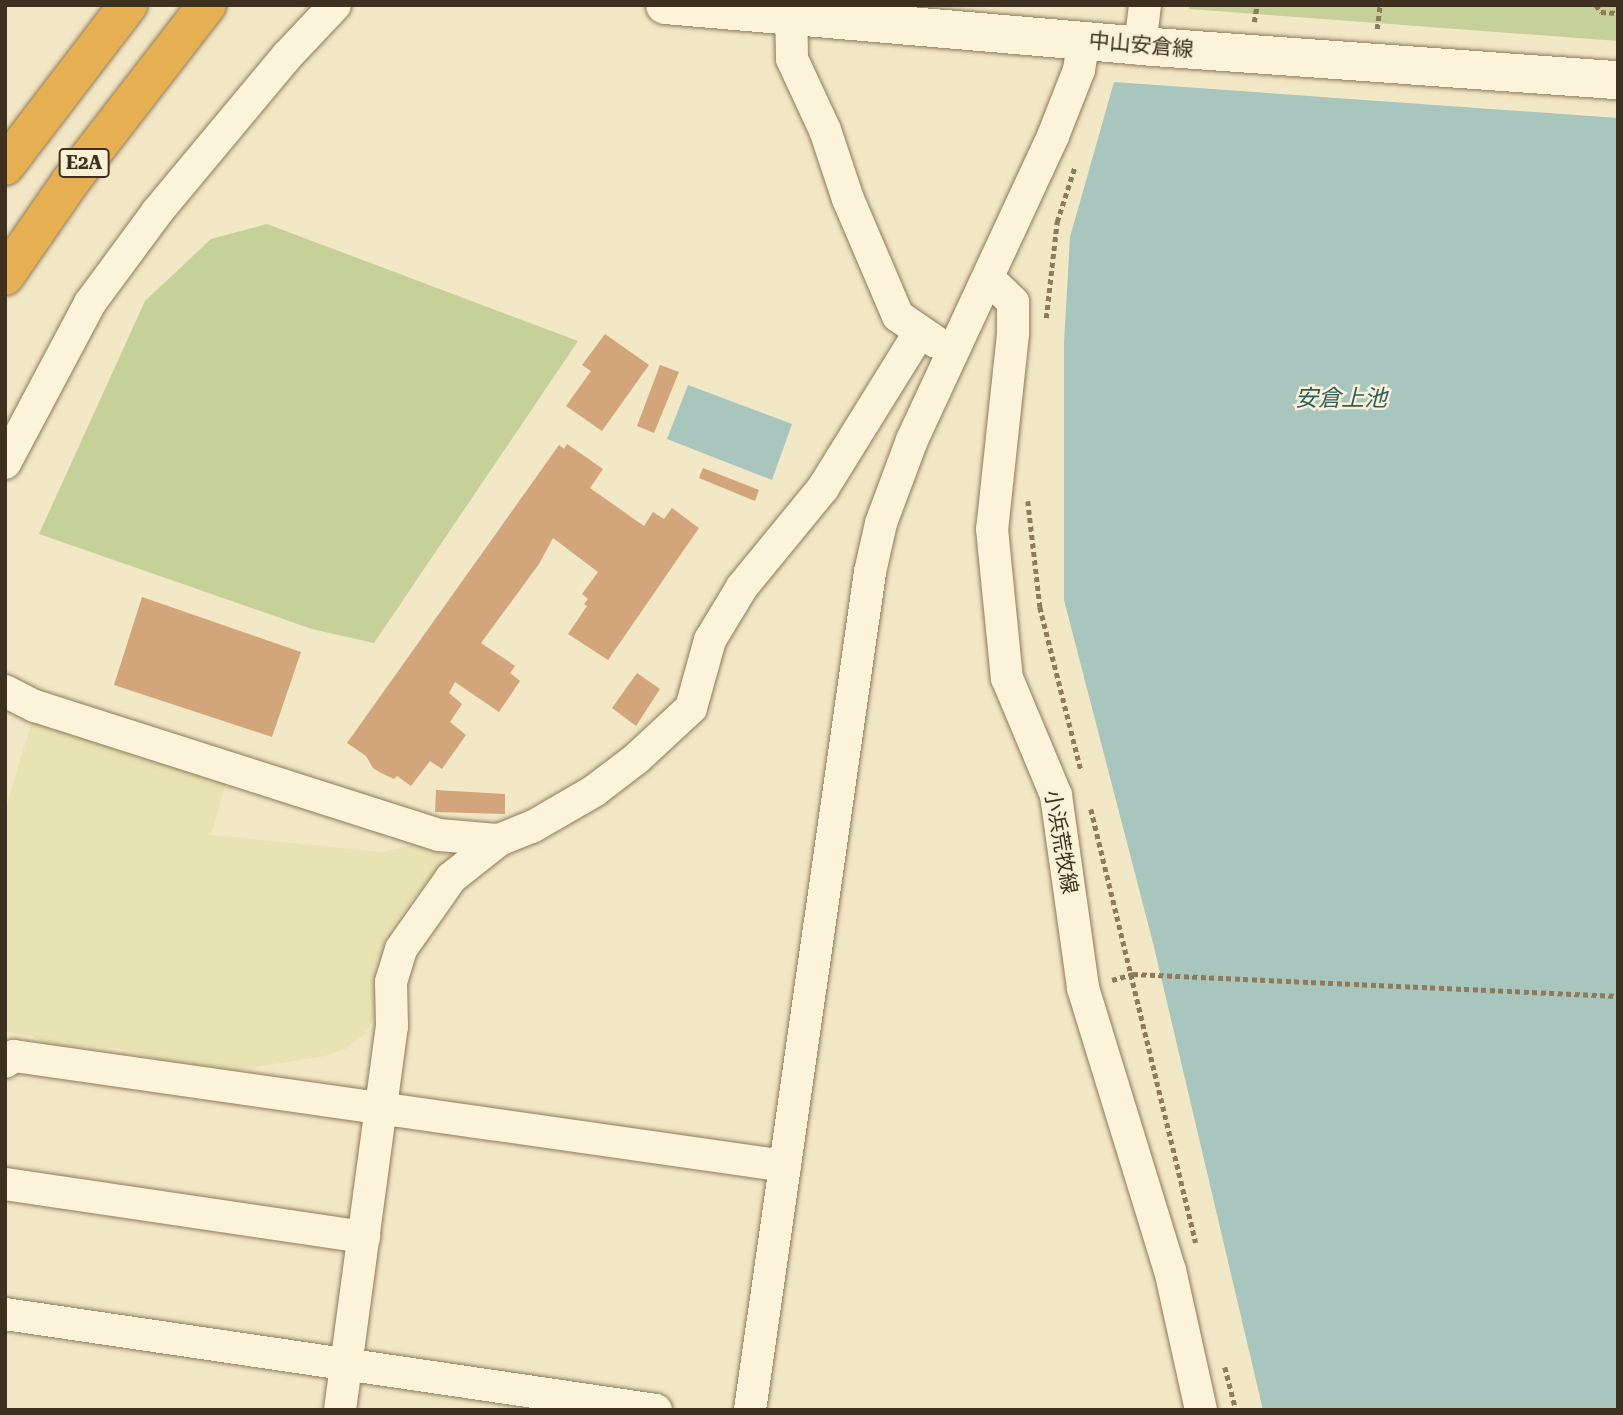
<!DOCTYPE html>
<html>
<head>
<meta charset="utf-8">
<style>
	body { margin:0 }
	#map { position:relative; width:1623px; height:1415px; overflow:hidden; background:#f2e8c6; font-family:"Roboto Serif","Noto Sans JP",serif }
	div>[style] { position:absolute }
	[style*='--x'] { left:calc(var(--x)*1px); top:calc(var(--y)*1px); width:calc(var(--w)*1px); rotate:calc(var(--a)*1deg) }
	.farmland>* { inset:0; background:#e8e3b3 }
	.green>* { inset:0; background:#c6d199 }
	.water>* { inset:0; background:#a8c5be }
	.building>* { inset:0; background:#d2a57a }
	.path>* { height:4.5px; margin-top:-2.25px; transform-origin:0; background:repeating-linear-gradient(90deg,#8f7a5a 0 5px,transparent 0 8.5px) }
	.roads { filter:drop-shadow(0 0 2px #8f7a5a) drop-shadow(0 0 2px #8f7a5a) }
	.street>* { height:32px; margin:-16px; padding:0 16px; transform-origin:16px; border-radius:16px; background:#fbf4db }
	.secondary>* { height:38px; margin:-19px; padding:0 19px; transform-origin:19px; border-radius:19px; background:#fbf4db }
	.highway>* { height:38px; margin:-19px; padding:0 19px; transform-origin:19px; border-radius:19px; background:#e5af52 }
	span { translate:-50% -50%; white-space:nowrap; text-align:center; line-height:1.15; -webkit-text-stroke:5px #f8f1d6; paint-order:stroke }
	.shield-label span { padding:2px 5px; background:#f8f1d6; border:2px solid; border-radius:5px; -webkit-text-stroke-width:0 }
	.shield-label { font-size:19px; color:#3e301f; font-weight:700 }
	.street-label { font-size:21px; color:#3e301f }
	.water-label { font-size:23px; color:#2d5e5f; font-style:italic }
	.frame { position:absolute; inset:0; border:7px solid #3e301f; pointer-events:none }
</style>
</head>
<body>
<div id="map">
	<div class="farmland">
		<i style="clip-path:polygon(33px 718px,226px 783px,211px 835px,382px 852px,413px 845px,460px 858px,418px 892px,386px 935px,375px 969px,376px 1015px,365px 1034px,345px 1049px,325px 1056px,230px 1071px,192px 1069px,119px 1048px,45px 1045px,33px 1036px,5px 1031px,5px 810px)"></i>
	</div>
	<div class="green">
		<i style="clip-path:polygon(1189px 5px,1618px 5px,1618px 41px,1189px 9px)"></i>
		<i style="clip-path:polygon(267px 224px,578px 341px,374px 643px,312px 629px,39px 534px,145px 301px,211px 239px)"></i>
	</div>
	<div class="water">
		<i style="clip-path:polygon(1114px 82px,1618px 118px,1618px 1410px,1263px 1410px,1153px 943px,1064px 600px,1064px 343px,1070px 237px)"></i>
		<i style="clip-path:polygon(688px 385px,792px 424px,772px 480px,667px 439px)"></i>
	</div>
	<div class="building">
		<i style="clip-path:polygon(605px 334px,649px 365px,602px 431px,566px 406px,591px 371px,582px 365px)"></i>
		<i style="clip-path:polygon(660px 365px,679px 372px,654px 433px,637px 426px)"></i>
		<i style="clip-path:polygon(567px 444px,603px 469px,590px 488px,644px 526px,653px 512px,664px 519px,672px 508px,699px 528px,608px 660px,568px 634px,587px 606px,584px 604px,588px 599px,582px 594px,598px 572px,553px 538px,539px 564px,481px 643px,515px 666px,510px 673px,520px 681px,499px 712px,455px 682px,449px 693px,462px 704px,450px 722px,466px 735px,442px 769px,430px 761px,411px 786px,397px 776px,394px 779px,381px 773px,373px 768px,366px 756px,347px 743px,559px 445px,564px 449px)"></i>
		<i style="clip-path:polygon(703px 468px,759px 490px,755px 501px,699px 478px)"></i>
		<i style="clip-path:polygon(142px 597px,301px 652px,272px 737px,114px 685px)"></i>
		<i style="clip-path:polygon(637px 673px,660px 689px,636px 726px,612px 708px)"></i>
		<i style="clip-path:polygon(436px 790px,505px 794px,505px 814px,435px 812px)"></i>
	</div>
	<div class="path">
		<i style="--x:1596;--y:5;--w:9;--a:54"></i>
		<i style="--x:1601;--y:12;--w:17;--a:3"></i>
		<i style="--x:1254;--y:22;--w:17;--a:-80"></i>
		<i style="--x:1377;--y:29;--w:24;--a:-83"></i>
		<i style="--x:1046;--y:318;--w:97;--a:-83.5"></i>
		<i style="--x:1057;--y:222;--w:59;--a:-72.2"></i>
		<i style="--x:1028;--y:501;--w:107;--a:83.5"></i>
		<i style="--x:1040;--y:607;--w:168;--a:75.9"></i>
		<i style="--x:1091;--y:809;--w:446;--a:76.4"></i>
		<i style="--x:1112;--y:980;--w:22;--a:-16"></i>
		<i style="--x:1133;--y:974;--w:485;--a:2.6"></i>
		<i style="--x:1225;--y:1367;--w:44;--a:75.7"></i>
	</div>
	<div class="roads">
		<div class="street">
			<i style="--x:791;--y:5;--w:54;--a:88.9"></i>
			<i style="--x:792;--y:59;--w:78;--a:65.1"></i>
			<i style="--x:825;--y:130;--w:73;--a:71.6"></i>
			<i style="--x:848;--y:199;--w:127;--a:66.9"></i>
			<i style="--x:898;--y:316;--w:46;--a:34.4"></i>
			<i style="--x:1140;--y:46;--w:41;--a:-83"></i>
			<i style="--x:988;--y:278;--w:35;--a:44"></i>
			<i style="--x:1013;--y:302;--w:32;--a:90"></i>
			<i style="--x:1013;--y:334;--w:196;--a:96.1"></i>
			<i style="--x:992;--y:529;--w:150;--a:84.3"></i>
			<i style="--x:1007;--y:678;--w:127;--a:67.3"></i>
			<i style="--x:1056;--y:795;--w:195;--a:82"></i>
			<i style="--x:1083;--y:988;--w:295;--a:72.9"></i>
			<i style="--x:1170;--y:1270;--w:143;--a:77.5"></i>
			<i style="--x:5;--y:463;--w:181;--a:-62"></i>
			<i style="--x:90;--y:303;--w:113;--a:-53.6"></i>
			<i style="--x:157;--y:212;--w:203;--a:-50.2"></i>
			<i style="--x:287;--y:56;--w:70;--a:-46.7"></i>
			<i style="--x:5;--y:691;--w:34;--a:27"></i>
			<i style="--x:35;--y:706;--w:424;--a:17.7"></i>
			<i style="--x:439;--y:835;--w:60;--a:4.8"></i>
			<i style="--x:499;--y:840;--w:35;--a:-22"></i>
			<i style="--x:532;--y:827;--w:72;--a:-30.1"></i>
			<i style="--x:594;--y:791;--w:53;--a:-37.3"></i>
			<i style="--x:636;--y:759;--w:75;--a:-42.8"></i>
			<i style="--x:691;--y:708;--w:71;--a:-74.4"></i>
			<i style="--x:710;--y:640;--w:62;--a:-58.9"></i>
			<i style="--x:742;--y:587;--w:128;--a:-50.7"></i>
			<i style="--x:823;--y:488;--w:182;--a:-58.2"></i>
			<i style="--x:5;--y:1062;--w:11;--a:-34"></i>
			<i style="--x:14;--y:1056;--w:779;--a:8.12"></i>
			<i style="--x:5;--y:1184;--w:363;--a:8.4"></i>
			<i style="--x:5;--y:1314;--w:658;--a:8.39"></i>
			<i style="--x:340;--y:1410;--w:388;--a:-82.3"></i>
			<i style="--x:392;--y:1026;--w:44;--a:-91.3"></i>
			<i style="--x:391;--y:982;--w:34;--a:-73"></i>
			<i style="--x:401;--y:949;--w:87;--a:-54.8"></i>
			<i style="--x:451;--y:878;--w:61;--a:-38.4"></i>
			<i style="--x:750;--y:1410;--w:847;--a:-81.85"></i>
			<i style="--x:870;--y:572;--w:50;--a:-77.3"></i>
			<i style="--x:881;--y:523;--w:89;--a:-69.5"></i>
			<i style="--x:912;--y:440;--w:335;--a:-65.1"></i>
			<i style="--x:1053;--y:136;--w:71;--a:-68.5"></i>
			<i style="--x:1079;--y:70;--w:30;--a:-81"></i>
		</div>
		<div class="secondary">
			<i style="--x:665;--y:5;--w:477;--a:4.9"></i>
			<i style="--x:1140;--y:46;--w:479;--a:4.1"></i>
		</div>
		<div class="highway">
			<i style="--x:5;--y:166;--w:203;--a:-52.6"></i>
			<i style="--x:5;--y:276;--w:114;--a:-55.3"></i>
			<i style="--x:70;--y:182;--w:224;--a:-52.3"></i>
		</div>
	</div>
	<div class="shield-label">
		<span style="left:84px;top:163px">E2A</span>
	</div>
	<div class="street-label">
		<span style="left:1141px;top:45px;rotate:5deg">中山安倉線</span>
		<span style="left:1061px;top:842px;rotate:80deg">小浜荒牧線</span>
	</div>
	<div class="water-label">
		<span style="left:1341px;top:399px">安倉上池</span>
	</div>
	<div class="frame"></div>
</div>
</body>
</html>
